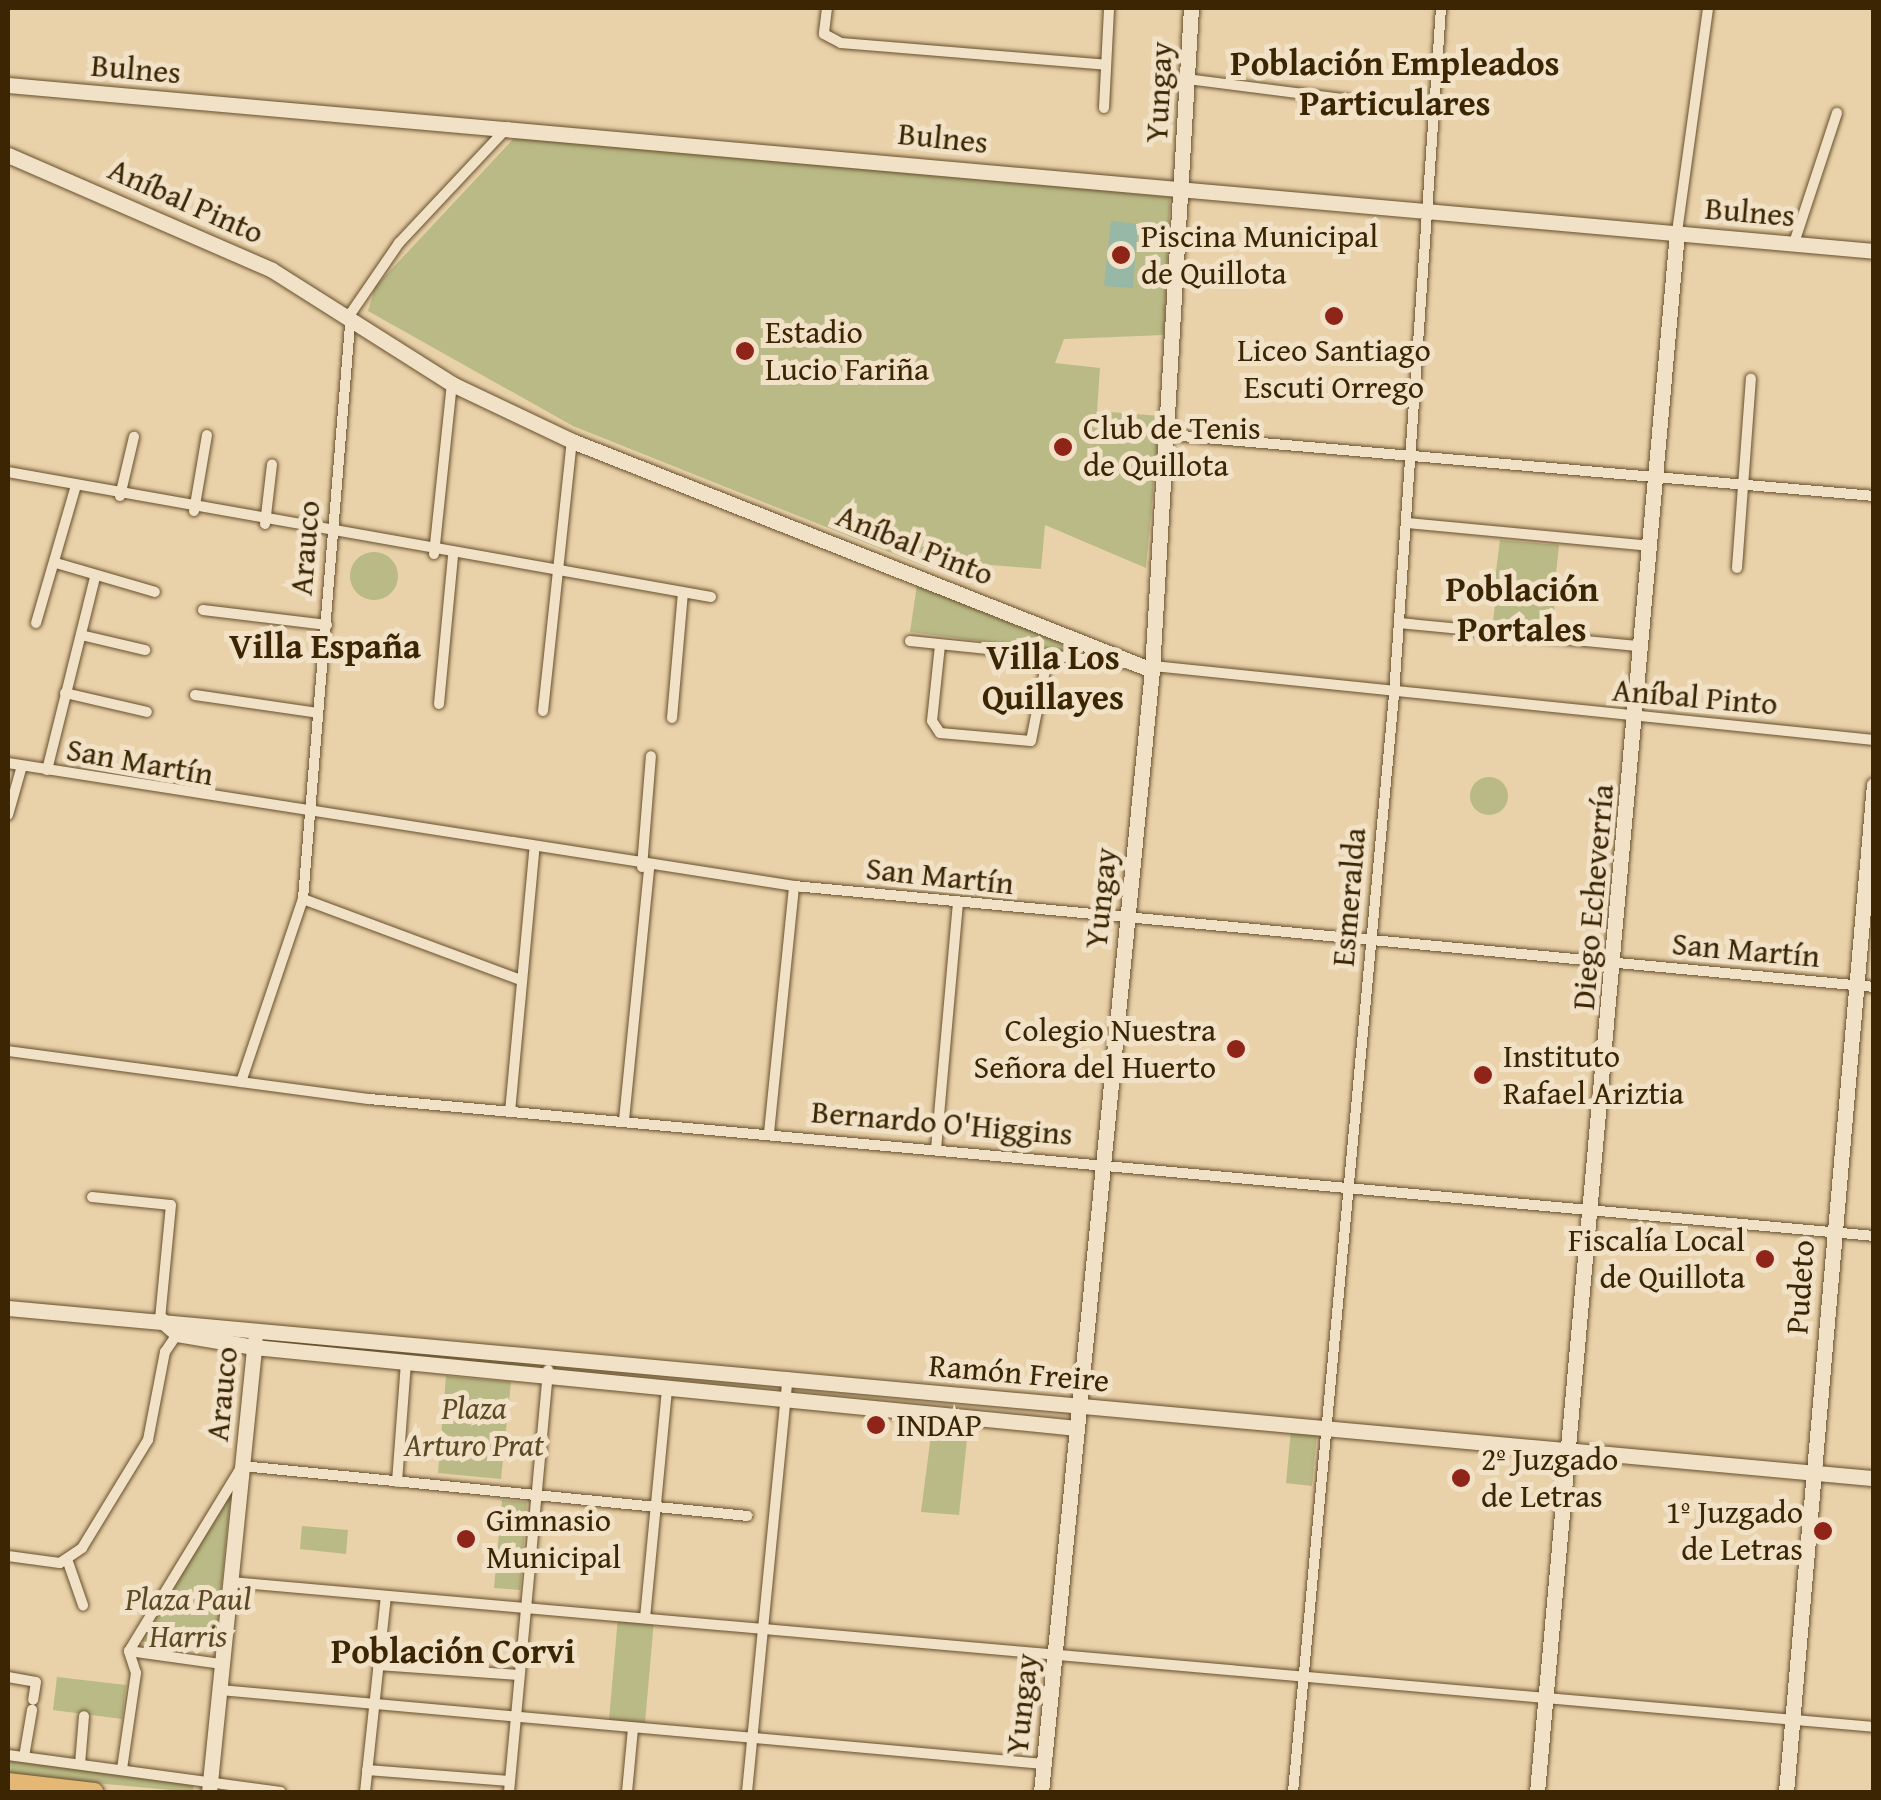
<!DOCTYPE html>
<html>
<head>
<meta charset="utf-8">
<style>
	body { margin:0 }
	#map { position:relative; width:1881px; height:1800px; overflow:hidden; background:#e9d1a9; font-family:"Gentium Book Plus",serif }
	div>[style] { position:absolute }
	[style*='--x'] { left:calc(var(--x)*1px); top:calc(var(--y)*1px); width:calc(var(--w)*1px); rotate:calc(var(--a)*1deg) }
	.green>* { inset:0; background:#baba86 }
	.round { border-radius:50% }
	.water>* { inset:0; background:#97b7a7 }
	.roads { filter:drop-shadow(0 0 2px #66502c) drop-shadow(0 0 2px #66502c) }
	.street>* { height:10px; margin:-5px; padding:0 5px; transform-origin:5px; border-radius:5px; background:#f1e1c7 }
	.secondary>* { height:15px; margin:-7.5px; padding:0 7.5px; transform-origin:7.5px; border-radius:7.5px; background:#f1e1c7 }
	.primary>* { height:18px; margin:-9px; padding:0 9px; transform-origin:9px; border-radius:9px; background:#e4b874 }
	.dots>* { width:28px; height:28px; translate:-50% -50%; box-sizing:border-box; border:5px solid #f1e1c7; border-radius:50% }
	span { translate:-50% -50%; white-space:nowrap; text-align:center; line-height:1.15; -webkit-text-stroke:10px #f1e1c7; paint-order:stroke }
	.street-label { font-size:32px; color:#3b2502 }
	.poi-label { font-size:32px; color:#3b2502 }
	.left { translate:0 -50%; text-align:left }
	.right { translate:-100% -50%; text-align:right }
	.park-label { font-size:32px; color:#5b4a23; font-style:italic }
	.neighbourhood-label { font-size:35px; color:#3b2502; font-weight:700 }
	.frame { position:absolute; inset:0; border:10px solid #3b2502; pointer-events:none }
</style>
</head>
<body>
<div id="map">
	<div class="green">
		<i style="clip-path:polygon(518px 134px,1170px 197px,1164px 335px,1064px 339px,1055px 363px,1100px 368px,1097px 411px,1160px 416px,1146px 568px,1045px 525px,1041px 569px,967px 563px,966px 577px,924px 566px,573px 426px,368px 311px,375px 287px)"></i>
		<i style="clip-path:polygon(1500px 540px,1559px 545px,1555px 583px,1495px 579px)"></i>
		<i class="round" style="left:350px;top:552px;width:48px;height:48px"></i>
		<i style="clip-path:polygon(917px 585px,1097px 656px,910px 632px)"></i>
		<i style="clip-path:polygon(1497px 586px,1556px 592px,1552px 629px,1493px 622px)"></i>
		<i class="round" style="left:1470px;top:777px;width:38px;height:38px"></i>
		<i style="clip-path:polygon(446px 1376px,511px 1382px,501px 1479px,438px 1473px)"></i>
		<i style="clip-path:polygon(932px 1427px,968px 1430px,959px 1515px,921px 1512px)"></i>
		<i style="clip-path:polygon(1291px 1430px,1317px 1433px,1312px 1486px,1286px 1483px)"></i>
		<i style="clip-path:polygon(231px 1491px,215px 1650px,148px 1649px,139px 1636px)"></i>
		<i style="clip-path:polygon(502px 1500px,527px 1502px,520px 1590px,494px 1588px)"></i>
		<i style="clip-path:polygon(302px 1526px,348px 1530px,346px 1554px,300px 1549px)"></i>
		<i style="clip-path:polygon(618px 1617px,654px 1620px,645px 1723px,609px 1720px)"></i>
		<i style="clip-path:polygon(57px 1677px,126px 1685px,122px 1719px,53px 1710px)"></i>
		<i style="clip-path:polygon(8px 1760px,194px 1782px,193px 1792px,8px 1775px)"></i>
	</div>
	<div class="water">
		<i style="clip-path:polygon(1111px 221px,1138px 224px,1133px 288px,1104px 286px)"></i>
	</div>
	<div class="roads">
		<div class="street">
			<i style="--x:827;--y:8;--w:26;--a:97"></i>
			<i style="--x:824;--y:34;--w:19;--a:28"></i>
			<i style="--x:841;--y:43;--w:266;--a:4.7"></i>
			<i style="--x:1187;--y:79;--w:244;--a:7.3"></i>
			<i style="--x:1104;--y:108;--w:100;--a:-87.1"></i>
			<i style="--x:1677;--y:232;--w:226;--a:-82.1"></i>
			<i style="--x:1794;--y:243;--w:137;--a:-71.7"></i>
			<i style="--x:1170;--y:435;--w:707;--a:4.95"></i>
			<i style="--x:8;--y:472;--w:714;--a:10.08"></i>
			<i style="--x:120;--y:496;--w:61;--a:-76.7"></i>
			<i style="--x:194;--y:511;--w:77;--a:-80.3"></i>
			<i style="--x:1407;--y:523;--w:243;--a:5.4"></i>
			<i style="--x:265;--y:524;--w:60;--a:-83.3"></i>
			<i style="--x:434;--y:554;--w:171;--a:-84"></i>
			<i style="--x:56;--y:563;--w:103;--a:16.3"></i>
			<i style="--x:1737;--y:568;--w:190;--a:-85.8"></i>
			<i style="--x:203;--y:610;--w:125;--a:6.9"></i>
			<i style="--x:36;--y:623;--w:144;--a:-73.8"></i>
			<i style="--x:1399;--y:623;--w:242;--a:5.5"></i>
			<i style="--x:81;--y:635;--w:66;--a:13.2"></i>
			<i style="--x:910;--y:641;--w:969;--a:5.86"></i>
			<i style="--x:940;--y:645;--w:76;--a:96"></i>
			<i style="--x:932;--y:721;--w:14;--a:56"></i>
			<i style="--x:940;--y:733;--w:91;--a:5"></i>
			<i style="--x:1031;--y:741;--w:83;--a:-78.8"></i>
			<i style="--x:65;--y:693;--w:84;--a:13"></i>
			<i style="--x:195;--y:695;--w:124;--a:8.3"></i>
			<i style="--x:439;--y:704;--w:148;--a:-84.6"></i>
			<i style="--x:543;--y:711;--w:272;--a:-83.9"></i>
			<i style="--x:672;--y:718;--w:125;--a:-85"></i>
			<i style="--x:8;--y:763;--w:796;--a:8.89"></i>
			<i style="--x:794;--y:886;--w:1085;--a:5.34"></i>
			<i style="--x:47;--y:770;--w:199;--a:-76"></i>
			<i style="--x:8;--y:815;--w:51;--a:-74.1"></i>
			<i style="--x:642;--y:867;--w:111;--a:-85.4"></i>
			<i style="--x:303;--y:899;--w:233;--a:20.4"></i>
			<i style="--x:8;--y:1051;--w:364;--a:7.6"></i>
			<i style="--x:369;--y:1099;--w:1511;--a:5.2"></i>
			<i style="--x:241;--y:1082;--w:193;--a:-71.3"></i>
			<i style="--x:303;--y:899;--w:588;--a:-85.32"></i>
			<i style="--x:351;--y:313;--w:85;--a:-55.6"></i>
			<i style="--x:399;--y:243;--w:159;--a:-46.8"></i>
			<i style="--x:510;--y:1112;--w:262;--a:-84.7"></i>
			<i style="--x:624;--y:1120;--w:253;--a:-84.3"></i>
			<i style="--x:769;--y:1133;--w:248;--a:-84.2"></i>
			<i style="--x:936;--y:1149;--w:247;--a:-84.9"></i>
			<i style="--x:92;--y:1197;--w:79;--a:5.8"></i>
			<i style="--x:171;--y:1205;--w:115;--a:95.5"></i>
			<i style="--x:397;--y:1482;--w:120;--a:-85.7"></i>
			<i style="--x:8;--y:1556;--w:52;--a:7.7"></i>
			<i style="--x:60;--y:1563;--w:27;--a:-34"></i>
			<i style="--x:82;--y:1548;--w:127;--a:-58.6"></i>
			<i style="--x:148;--y:1440;--w:90;--a:-79.1"></i>
			<i style="--x:165;--y:1352;--w:22;--a:-56"></i>
			<i style="--x:68;--y:1562;--w:46;--a:70.8"></i>
			<i style="--x:231;--y:1582;--w:1649;--a:5.04"></i>
			<i style="--x:645;--y:1618;--w:228;--a:-84.5"></i>
			<i style="--x:129;--y:1651;--w:217;--a:-58.6"></i>
			<i style="--x:242;--y:1466;--w:508;--a:5.64"></i>
			<i style="--x:129;--y:1651;--w:94;--a:8"></i>
			<i style="--x:378;--y:1665;--w:141;--a:4.1"></i>
			<i style="--x:8;--y:1677;--w:28;--a:10"></i>
			<i style="--x:36;--y:1682;--w:18;--a:99"></i>
			<i style="--x:220;--y:1690;--w:827;--a:5.13"></i>
			<i style="--x:8;--y:1755;--w:275;--a:7.7"></i>
			<i style="--x:24;--y:1757;--w:48;--a:-80.3"></i>
			<i style="--x:80;--y:1764;--w:48;--a:-85.2"></i>
			<i style="--x:122;--y:1769;--w:97;--a:-81.7"></i>
			<i style="--x:136;--y:1673;--w:23;--a:-108"></i>
			<i style="--x:367;--y:1770;--w:143;--a:4.4"></i>
			<i style="--x:365;--y:1792;--w:197;--a:-83.9"></i>
			<i style="--x:509;--y:1792;--w:424;--a:-84.7"></i>
			<i style="--x:627;--y:1792;--w:63;--a:-84.6"></i>
			<i style="--x:747;--y:1792;--w:417;--a:-84.4"></i>
			<i style="--x:1293;--y:1792;--w:1103;--a:-84.74"></i>
			<i style="--x:1394;--y:694;--w:688;--a:-86.08"></i>
		</div>
		<div class="secondary">
			<i style="--x:8;--y:85;--w:1873;--a:5.08"></i>
			<i style="--x:8;--y:155;--w:288;--a:23.5"></i>
			<i style="--x:272;--y:270;--w:213;--a:32.3"></i>
			<i style="--x:452;--y:384;--w:133;--a:25.4"></i>
			<i style="--x:572;--y:441;--w:624;--a:21.55"></i>
			<i style="--x:8;--y:1308;--w:1874;--a:5.21"></i>
			<i style="--x:160;--y:1319;--w:23;--a:41"></i>
			<i style="--x:177;--y:1334;--w:78;--a:9.6"></i>
			<i style="--x:254;--y:1347;--w:827;--a:5.62"></i>
			<i style="--x:209;--y:1792;--w:453;--a:-84.2"></i>
			<i style="--x:1041;--y:1792;--w:1127;--a:-84.35"></i>
			<i style="--x:1152;--y:670;--w:663;--a:-86.63"></i>
			<i style="--x:1537;--y:1792;--w:1566;--a:-84.87"></i>
			<i style="--x:1786;--y:1792;--w:1011;--a:-85.01"></i>
		</div>
		<div class="primary">
			<i style="--x:8;--y:1782;--w:87;--a:6.6"></i>
		</div>
	</div>
	<div class="dots">
		<i style="left:1121px;top:255px;background:#8f2418"></i>
		<i style="left:1334px;top:316px;background:#8f2418"></i>
		<i style="left:745px;top:351px;background:#8f2418"></i>
		<i style="left:1063px;top:447px;background:#8f2418"></i>
		<i style="left:1236px;top:1049px;background:#8f2418"></i>
		<i style="left:1483px;top:1075px;background:#8f2418"></i>
		<i style="left:1765px;top:1259px;background:#8f2418"></i>
		<i style="left:876px;top:1425px;background:#8f2418"></i>
		<i style="left:1461px;top:1478px;background:#8f2418"></i>
		<i style="left:1823px;top:1531px;background:#8f2418"></i>
		<i style="left:466px;top:1539px;background:#8f2418"></i>
	</div>
	<div class="street-label">
		<span style="left:136px;top:69px;rotate:5deg">Bulnes</span>
		<span style="left:1159px;top:92px;rotate:-87deg">Yungay</span>
		<span style="left:943px;top:138px;rotate:6deg">Bulnes</span>
		<span style="left:186px;top:201px;rotate:24deg">Aníbal Pinto</span>
		<span style="left:1750px;top:212px;rotate:5deg">Bulnes</span>
		<span style="left:915px;top:545px;rotate:22deg">Aníbal Pinto</span>
		<span style="left:305px;top:548px;rotate:-85deg">Arauco</span>
		<span style="left:1695px;top:697px;rotate:5deg">Aníbal Pinto</span>
		<span style="left:140px;top:762px;rotate:10deg">San Martín</span>
		<span style="left:940px;top:876px;rotate:6deg">San Martín</span>
		<span style="left:1349px;top:897px;rotate:-85deg">Esmeralda</span>
		<span style="left:1593px;top:897px;rotate:-85deg">Diego Echeverría</span>
		<span style="left:1101px;top:898px;rotate:-84deg">Yungay</span>
		<span style="left:1746px;top:950px;rotate:5deg">San Martín</span>
		<span style="left:942px;top:1123px;rotate:5deg">Bernardo O'Higgins</span>
		<span style="left:1800px;top:1287px;rotate:-86deg">Pudeto</span>
		<span style="left:1019px;top:1373px;rotate:5deg">Ramón Freire</span>
		<span style="left:222px;top:1394px;rotate:-84deg">Arauco</span>
		<span style="left:1022px;top:1704px;rotate:-84deg">Yungay</span>
	</div>
	<div class="poi-label">
		<span class="left" style="left:1141px;top:255px">Piscina Municipal<br>de Quillota</span>
		<span class="left" style="left:765px;top:351px">Estadio<br>Lucio Fariña</span>
		<span style="left:1334px;top:369px">Liceo Santiago<br>Escuti Orrego</span>
		<span class="left" style="left:1083px;top:447px">Club de Tenis<br>de Quillota</span>
		<span class="right" style="left:1216px;top:1049px">Colegio Nuestra<br>Señora del Huerto</span>
		<span class="left" style="left:1503px;top:1075px">Instituto<br>Rafael Ariztia</span>
		<span class="right" style="left:1745px;top:1259px">Fiscalía Local<br>de Quillota</span>
		<span class="left" style="left:896px;top:1425px">INDAP</span>
		<span class="left" style="left:1481px;top:1478px">2º Juzgado<br>de Letras</span>
		<span class="right" style="left:1803px;top:1531px">1º Juzgado<br>de Letras</span>
		<span class="left" style="left:486px;top:1539px">Gimnasio<br>Municipal</span>
	</div>
	<div class="park-label">
		<span style="left:474px;top:1427px">Plaza<br>Arturo Prat</span>
		<span style="left:188px;top:1618px">Plaza Paul<br>Harris</span>
	</div>
	<div class="neighbourhood-label">
		<span style="left:1395px;top:83px">Población Empleados<br>Particulares</span>
		<span style="left:1522px;top:609px">Población<br>Portales</span>
		<span style="left:325px;top:646px">Villa España</span>
		<span style="left:1053px;top:677px">Villa Los<br>Quillayes</span>
		<span style="left:453px;top:1651px">Población Corvi</span>
	</div>
	<div class="frame"></div>
</div>
</body>
</html>
